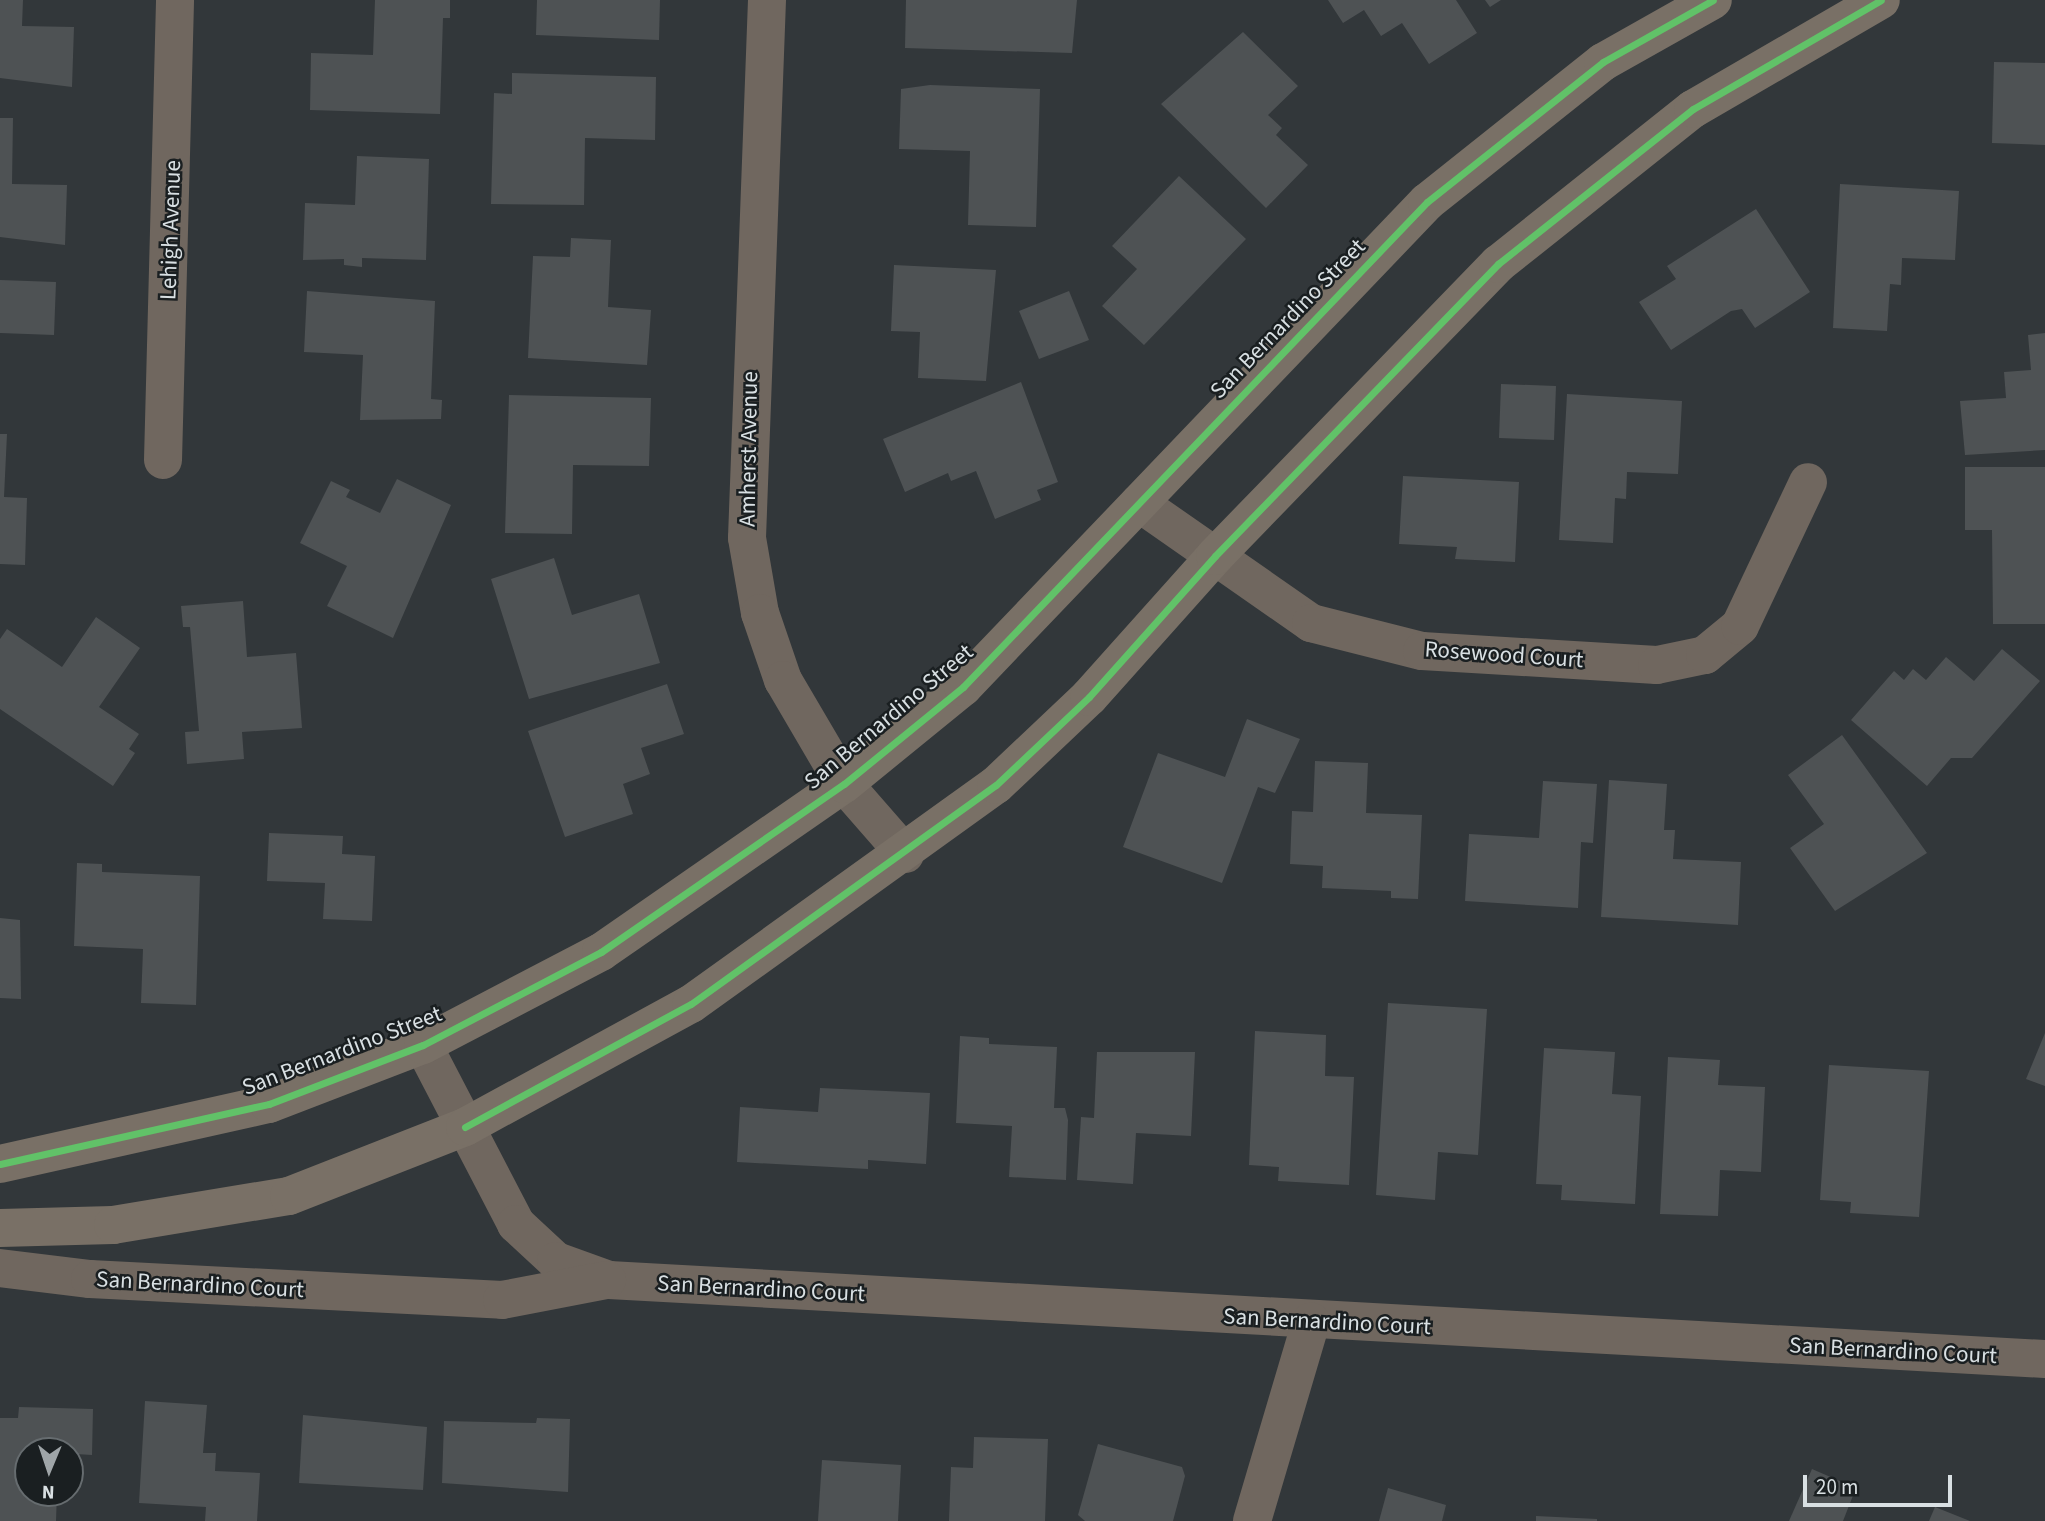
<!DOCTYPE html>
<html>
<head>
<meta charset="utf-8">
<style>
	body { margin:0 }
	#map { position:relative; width:2045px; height:1521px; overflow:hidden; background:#32373a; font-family:"Source Sans 3",sans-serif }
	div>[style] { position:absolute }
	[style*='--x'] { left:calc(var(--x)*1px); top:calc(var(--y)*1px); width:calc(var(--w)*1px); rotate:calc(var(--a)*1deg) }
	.building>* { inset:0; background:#4e5254 }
	.minor>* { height:38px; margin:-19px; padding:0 19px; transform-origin:19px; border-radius:19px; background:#70675f }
	.major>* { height:38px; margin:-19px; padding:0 19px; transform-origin:19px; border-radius:19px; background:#797066 }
	.cycleway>* { height:7px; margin:-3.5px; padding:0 3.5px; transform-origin:3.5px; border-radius:3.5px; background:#61c268 }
	span { translate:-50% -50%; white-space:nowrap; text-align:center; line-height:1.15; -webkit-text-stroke:5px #1a1f21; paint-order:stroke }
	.street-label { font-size:23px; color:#d9e0e3 }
	.north { position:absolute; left:14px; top:1437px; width:70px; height:70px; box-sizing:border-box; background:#1a1f21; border:2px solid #666c6f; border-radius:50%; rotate:182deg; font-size:19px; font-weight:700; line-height:28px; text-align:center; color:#d9e0e3 }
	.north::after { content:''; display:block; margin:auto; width:24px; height:32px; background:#9fa5a8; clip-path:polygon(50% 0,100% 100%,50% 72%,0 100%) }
	.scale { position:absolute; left:1803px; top:1475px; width:149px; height:32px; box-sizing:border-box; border:4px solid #d9e0e3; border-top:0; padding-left:9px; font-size:21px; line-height:24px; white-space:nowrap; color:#d9e0e3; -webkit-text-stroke:5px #1a1f21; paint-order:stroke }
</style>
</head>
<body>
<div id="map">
	<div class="building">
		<i style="clip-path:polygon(0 0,23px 0,22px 26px,74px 27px,72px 87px,0 78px)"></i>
		<i style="clip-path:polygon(375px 0,450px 0,450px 18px,443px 18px,440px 114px,310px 110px,311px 53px,373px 55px)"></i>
		<i style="clip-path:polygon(537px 0,660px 0,659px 40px,536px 35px)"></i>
		<i style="clip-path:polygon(906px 0,1077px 0,1072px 53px,905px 48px)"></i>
		<i style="clip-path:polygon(1328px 0,1456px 0,1477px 33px,1429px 64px,1402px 23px,1381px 36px,1364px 10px,1343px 23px)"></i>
		<i style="clip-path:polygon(1485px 0,1501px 0,1490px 7px)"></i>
		<i style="clip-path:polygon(1243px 32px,1298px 86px,1268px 115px,1282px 128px,1276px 135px,1308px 165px,1266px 208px,1161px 104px)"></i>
		<i style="clip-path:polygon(1994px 62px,2045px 63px,2045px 145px,1992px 143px)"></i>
		<i style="clip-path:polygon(512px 73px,656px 77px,655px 140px,585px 138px,584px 205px,491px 204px,494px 93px,512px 94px)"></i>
		<i style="clip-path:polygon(930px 85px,1040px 89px,1036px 227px,968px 225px,970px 151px,899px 149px,901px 89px)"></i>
		<i style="clip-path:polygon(0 118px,13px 118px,12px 184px,67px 185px,65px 245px,0 237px)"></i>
		<i style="clip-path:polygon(357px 156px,429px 159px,426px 260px,362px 258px,362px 267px,344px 265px,344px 259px,303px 260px,305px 203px,355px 205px)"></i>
		<i style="clip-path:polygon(1179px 176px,1246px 239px,1144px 345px,1102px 306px,1137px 269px,1112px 246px)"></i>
		<i style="clip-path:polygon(1840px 184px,1959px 191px,1955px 260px,1902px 258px,1901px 285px,1890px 284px,1887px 331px,1833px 328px)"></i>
		<i style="clip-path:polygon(1756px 209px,1810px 292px,1755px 328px,1742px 309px,1731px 311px,1671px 350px,1639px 302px,1676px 279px,1667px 266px)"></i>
		<i style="clip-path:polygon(571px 238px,611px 240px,608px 307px,651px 310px,647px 365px,528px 358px,533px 256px,570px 257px)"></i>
		<i style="clip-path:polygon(894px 265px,996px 270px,986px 381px,918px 378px,920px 332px,891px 331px)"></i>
		<i style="clip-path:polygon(0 280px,56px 282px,54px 335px,0 333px)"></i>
		<i style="clip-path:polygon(307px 291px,435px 301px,431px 399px,442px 400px,441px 419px,360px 420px,363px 355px,304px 352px)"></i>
		<i style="clip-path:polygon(1069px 291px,1089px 340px,1039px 359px,1019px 311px)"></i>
		<i style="clip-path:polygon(2045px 333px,2045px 450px,1965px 455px,1960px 401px,2006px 398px,2004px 372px,2031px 370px,2028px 335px)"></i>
		<i style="clip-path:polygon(1021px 382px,1058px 482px,1037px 490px,1041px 500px,995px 519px,976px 471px,951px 481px,948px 473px,905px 492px,883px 439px)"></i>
		<i style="clip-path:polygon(1501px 384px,1556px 386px,1554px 440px,1499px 438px)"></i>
		<i style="clip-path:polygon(1567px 394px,1682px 401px,1678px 474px,1627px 472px,1626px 499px,1615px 498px,1613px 543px,1559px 540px)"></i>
		<i style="clip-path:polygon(509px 395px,651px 398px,649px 466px,573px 465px,572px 534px,505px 533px)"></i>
		<i style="clip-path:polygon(0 434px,7px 434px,4px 497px,27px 498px,25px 565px,0 564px)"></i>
		<i style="clip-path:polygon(1965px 467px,2045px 467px,2045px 624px,1993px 624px,1992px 530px,1965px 530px)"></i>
		<i style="clip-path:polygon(1403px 476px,1519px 482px,1515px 562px,1455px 559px,1457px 547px,1399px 544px)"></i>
		<i style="clip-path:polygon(397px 479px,451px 505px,393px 638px,327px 606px,347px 566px,300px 543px,331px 481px,350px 490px,346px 497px,380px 513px)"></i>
		<i style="clip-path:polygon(554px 558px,572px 615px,639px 594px,660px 663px,529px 699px,491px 579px)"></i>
		<i style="clip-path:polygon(243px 601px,247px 657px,296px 653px,302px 728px,242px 732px,244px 759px,187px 764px,185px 732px,199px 731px,190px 627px,183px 627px,181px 606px)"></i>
		<i style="clip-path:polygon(96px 617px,140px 648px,99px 707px,139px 734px,129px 749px,135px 753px,113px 786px,0 709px,0 639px,7px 629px,62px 667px)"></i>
		<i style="clip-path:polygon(2002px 649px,2040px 681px,1972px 758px,1951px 758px,1927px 786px,1851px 720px,1894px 671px,1904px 680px,1913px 669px,1926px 680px,1946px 657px,1974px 681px)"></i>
		<i style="clip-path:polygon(667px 684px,684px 734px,641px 748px,650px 774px,623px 784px,633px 814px,565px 837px,528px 731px)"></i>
		<i style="clip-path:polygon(1247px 719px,1300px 739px,1275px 793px,1258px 787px,1222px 883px,1123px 847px,1158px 753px,1225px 777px)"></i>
		<i style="clip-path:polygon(1842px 735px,1927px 853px,1835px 911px,1790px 848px,1824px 824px,1788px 775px)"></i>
		<i style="clip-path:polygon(1315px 761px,1368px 763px,1366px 813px,1422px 815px,1418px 899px,1391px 898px,1391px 891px,1322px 888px,1323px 866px,1290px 864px,1292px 811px,1313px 812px)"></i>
		<i style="clip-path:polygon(1609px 780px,1667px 784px,1664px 830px,1675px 830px,1673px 859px,1741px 862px,1738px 925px,1601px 917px)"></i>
		<i style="clip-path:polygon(1543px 781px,1597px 784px,1593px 843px,1581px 842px,1578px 908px,1465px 901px,1469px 834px,1539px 838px)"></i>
		<i style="clip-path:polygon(269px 833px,343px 836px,342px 854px,375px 856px,372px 921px,323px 919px,325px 883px,267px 881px)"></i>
		<i style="clip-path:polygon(77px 863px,102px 864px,102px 872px,200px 876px,196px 1005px,141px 1003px,143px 949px,74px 946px)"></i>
		<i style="clip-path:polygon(0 918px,20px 920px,21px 999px,0 998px)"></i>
		<i style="clip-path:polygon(1388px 1003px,1487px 1009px,1478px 1155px,1438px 1152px,1435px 1200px,1376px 1195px)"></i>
		<i style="clip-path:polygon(1255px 1031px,1326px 1035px,1325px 1076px,1354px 1077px,1349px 1185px,1278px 1181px,1279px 1167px,1249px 1165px)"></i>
		<i style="clip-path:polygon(2045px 1033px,2045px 1086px,2026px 1079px)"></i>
		<i style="clip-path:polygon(960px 1036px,989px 1038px,989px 1044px,1057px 1047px,1054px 1108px,1065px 1108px,1068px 1120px,1066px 1180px,1009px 1177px,1012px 1126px,956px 1123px)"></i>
		<i style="clip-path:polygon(1544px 1048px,1615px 1052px,1612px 1094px,1641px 1096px,1635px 1204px,1561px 1200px,1562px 1185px,1536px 1184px)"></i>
		<i style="clip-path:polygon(1097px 1052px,1195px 1052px,1191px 1136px,1136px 1133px,1133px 1184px,1077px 1180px,1081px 1117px,1094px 1118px)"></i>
		<i style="clip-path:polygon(1668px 1057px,1720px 1060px,1718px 1085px,1765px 1087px,1761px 1172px,1720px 1170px,1718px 1216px,1660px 1214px)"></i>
		<i style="clip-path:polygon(1829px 1065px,1929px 1071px,1919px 1217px,1850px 1213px,1851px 1202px,1820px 1200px)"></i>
		<i style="clip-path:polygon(820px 1088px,930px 1093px,926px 1164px,868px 1160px,868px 1169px,737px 1162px,740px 1107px,818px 1112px)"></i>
		<i style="clip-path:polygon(145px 1401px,207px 1405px,203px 1453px,216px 1453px,215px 1471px,260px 1473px,257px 1521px,205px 1521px,206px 1507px,139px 1503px)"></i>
		<i style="clip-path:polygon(19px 1407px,93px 1409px,92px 1455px,28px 1451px,28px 1493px,57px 1493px,56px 1521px,0 1521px,0 1418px,18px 1418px)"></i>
		<i style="clip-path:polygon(303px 1415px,427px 1427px,423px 1490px,299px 1483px)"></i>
		<i style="clip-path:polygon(537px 1418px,570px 1419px,568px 1492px,442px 1483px,444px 1421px,536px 1423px)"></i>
		<i style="clip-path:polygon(974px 1437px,1048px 1439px,1045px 1521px,949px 1521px,951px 1467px,973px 1468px)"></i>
		<i style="clip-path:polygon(1098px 1444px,1182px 1467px,1185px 1476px,1173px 1521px,1085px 1521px,1078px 1515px)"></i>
		<i style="clip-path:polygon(822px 1460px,901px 1465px,898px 1521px,818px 1521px)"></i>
		<i style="clip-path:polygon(1812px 1469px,1856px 1488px,1843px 1521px,1789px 1521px)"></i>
		<i style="clip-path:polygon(1388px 1488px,1446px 1505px,1442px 1521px,1379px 1521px)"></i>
		<i style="clip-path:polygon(1935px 1507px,1970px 1521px,1929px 1521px)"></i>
		<i style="clip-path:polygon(1536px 1516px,1597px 1519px,1597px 1521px,1536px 1521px)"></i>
	</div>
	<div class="minor">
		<i style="--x:767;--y:0;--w:538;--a:92.13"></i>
		<i style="--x:747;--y:538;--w:76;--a:80.2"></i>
		<i style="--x:760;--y:613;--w:71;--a:71.1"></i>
		<i style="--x:783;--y:680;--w:121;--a:59.6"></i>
		<i style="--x:844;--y:784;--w:93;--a:48.9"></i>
		<i style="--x:163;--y:460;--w:460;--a:-88.5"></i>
		<i style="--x:1139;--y:503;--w:210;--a:34.9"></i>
		<i style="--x:1311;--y:623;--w:114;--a:14.2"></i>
		<i style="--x:1422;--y:651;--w:235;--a:3.4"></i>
		<i style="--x:1657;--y:665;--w:49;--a:-11.8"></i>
		<i style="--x:1705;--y:655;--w:45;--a:-39.6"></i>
		<i style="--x:1740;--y:626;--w:159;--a:-64.7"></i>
		<i style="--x:423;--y:1045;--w:202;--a:62.5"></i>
		<i style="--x:516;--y:1224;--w:54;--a:42.8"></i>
		<i style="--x:556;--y:1261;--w:56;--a:19.7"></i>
		<i style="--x:609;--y:1280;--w:1438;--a:3.15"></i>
		<i style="--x:0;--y:1268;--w:91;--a:7"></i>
		<i style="--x:90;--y:1279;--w:413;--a:2.9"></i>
		<i style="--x:502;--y:1300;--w:107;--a:-10.8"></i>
		<i style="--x:1252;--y:1521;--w:208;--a:-73.5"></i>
	</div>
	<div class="major">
		<i style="--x:0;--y:1164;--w:276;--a:-12.6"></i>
		<i style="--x:269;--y:1104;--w:165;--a:-21"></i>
		<i style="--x:423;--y:1045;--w:201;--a:-27.6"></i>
		<i style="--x:601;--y:952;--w:295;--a:-34.7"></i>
		<i style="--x:844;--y:784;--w:154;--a:-39.2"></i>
		<i style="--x:963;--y:687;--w:671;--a:-46.27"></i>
		<i style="--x:1427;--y:202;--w:225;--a:-38.5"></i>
		<i style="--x:1603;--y:62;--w:126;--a:-29.4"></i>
		<i style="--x:0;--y:1228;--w:113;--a:-1.5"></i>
		<i style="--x:113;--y:1225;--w:178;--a:-9.4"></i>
		<i style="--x:289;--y:1196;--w:189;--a:-21.4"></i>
		<i style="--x:465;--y:1127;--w:257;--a:-28.6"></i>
		<i style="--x:691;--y:1004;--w:375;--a:-35.7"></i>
		<i style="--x:996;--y:785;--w:128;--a:-43.4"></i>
		<i style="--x:1089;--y:697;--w:189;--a:-48.2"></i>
		<i style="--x:1215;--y:556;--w:407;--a:-45.9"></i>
		<i style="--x:1498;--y:264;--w:249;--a:-38.5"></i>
		<i style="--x:1693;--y:109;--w:217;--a:-30.1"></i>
	</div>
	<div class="cycleway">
		<i style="--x:465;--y:1127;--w:257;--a:-28.6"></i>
		<i style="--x:691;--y:1004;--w:375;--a:-35.7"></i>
		<i style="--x:996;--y:785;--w:128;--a:-43.4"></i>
		<i style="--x:1089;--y:697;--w:189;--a:-48.2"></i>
		<i style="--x:1215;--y:556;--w:407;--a:-45.9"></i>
		<i style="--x:1498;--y:264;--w:249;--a:-38.5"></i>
		<i style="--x:1693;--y:109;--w:217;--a:-30.1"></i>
		<i style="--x:0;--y:1164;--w:276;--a:-12.6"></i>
		<i style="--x:269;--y:1104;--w:165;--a:-21"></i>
		<i style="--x:423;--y:1045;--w:201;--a:-27.6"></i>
		<i style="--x:601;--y:952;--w:295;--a:-34.7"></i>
		<i style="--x:844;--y:784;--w:154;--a:-39.2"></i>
		<i style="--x:963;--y:687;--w:671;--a:-46.27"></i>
		<i style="--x:1427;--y:202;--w:225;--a:-38.5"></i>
		<i style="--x:1603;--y:62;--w:126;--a:-29.4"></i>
	</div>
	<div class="street-label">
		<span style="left:171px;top:230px;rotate:-88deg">Lehigh Avenue</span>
		<span style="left:1288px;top:319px;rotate:-46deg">San Bernardino Street</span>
		<span style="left:749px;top:449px;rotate:-89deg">Amherst Avenue</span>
		<span style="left:1504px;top:655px;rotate:4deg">Rosewood Court</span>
		<span style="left:889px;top:717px;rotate:-40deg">San Bernardino Street</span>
		<span style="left:342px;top:1051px;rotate:-21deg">San Bernardino Street</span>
		<span style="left:200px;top:1285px;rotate:3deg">San Bernardino Court</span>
		<span style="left:761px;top:1289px;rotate:3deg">San Bernardino Court</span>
		<span style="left:1327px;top:1322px;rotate:3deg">San Bernardino Court</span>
		<span style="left:1893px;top:1351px;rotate:3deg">San Bernardino Court</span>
	</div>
	<div class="north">N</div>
	<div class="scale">20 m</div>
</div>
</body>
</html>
